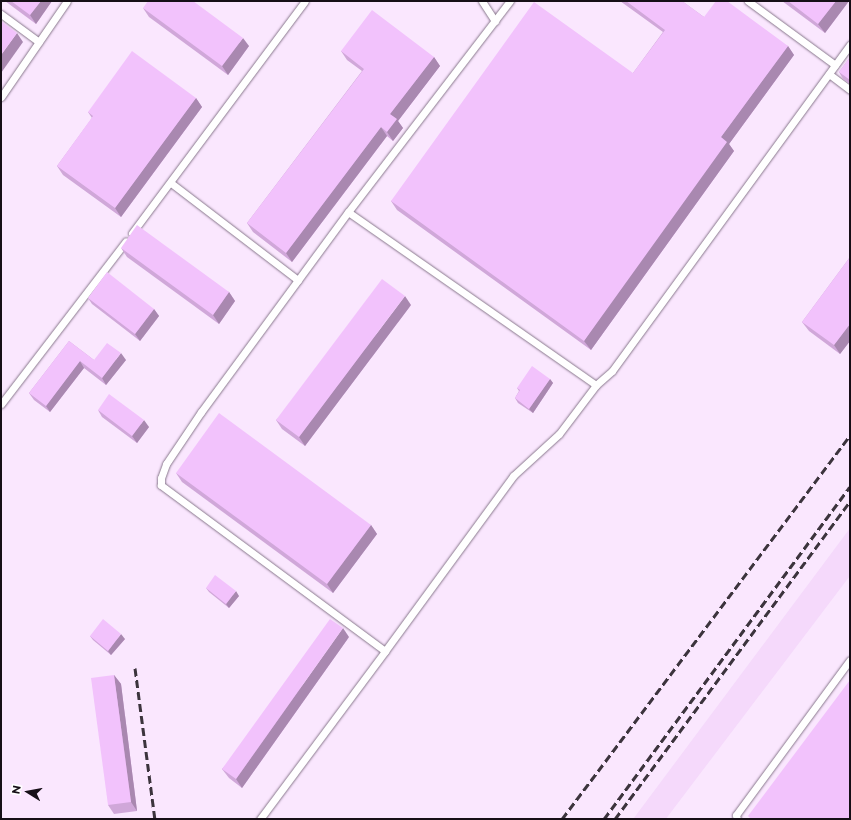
<!DOCTYPE html>
<html>
<head>
<meta charset="utf-8">
<style>
	body { margin:0 }
	#map { position:relative; width:851px; height:820px; overflow:hidden; background:#fcf4fd; font-family:Montserrat,sans-serif }
	div>[style] { position:absolute }
	[style*='--x'] { left:calc(var(--x)*1px); top:calc(var(--y)*1px); width:calc(var(--w)*1px); rotate:calc(var(--a)*1deg) }
	.built>* { inset:0; background:#fae7fe }
	.green>* { inset:0; background:#f5d9fb }
	.roads { filter:drop-shadow(0 0 1px #89788d) drop-shadow(0 0 1px #89788d) }
	.lane>* { height:7px; margin:-3.5px; padding:0 3.5px; transform-origin:3.5px; border-radius:3.5px; background:#fff }
	.rail>* { height:3px; margin-top:-1.5px; transform-origin:0; background:repeating-linear-gradient(90deg,#3c343d 0 8px,transparent 0 12px) }
	.wall>* { inset:0; background:#d0a7d9 }
	.shaded-wall>* { inset:0; background:#a988b0 }
	.building>* { inset:0; background:#f2c2fc }
	span { translate:-50% -50%; white-space:nowrap; text-align:center; line-height:1.15; -webkit-text-stroke:4px #fff; paint-order:stroke }
	.frame { position:absolute; inset:0; border:2px solid #160f17; pointer-events:none }
	.north { position:absolute; left:8px; top:772px; width:40px; height:40px; -webkit-text-stroke:3px #fff; paint-order:stroke; rotate:281deg; font-size:11px; font-weight:700; line-height:16px; text-align:center; color:#160f17 }
	.north::after { content:''; display:block; margin:auto; width:14px; height:18px; background:#160f17; clip-path:polygon(50% 0,100% 100%,50% 72%,0 100%) }
</style>
</head>
<body>
<div id="map">
	<div class="built">
		<i style="clip-path:polygon(1px 1px,850px 1px,850px 528px,633px 819px,1px 819px)"></i>
		<i style="clip-path:polygon(850px 576px,850px 819px,666px 819px)"></i>
	</div>
	<div class="green">
		<i style="clip-path:polygon(850px 528px,850px 576px,666px 819px,633px 819px)"></i>
	</div>
	<div class="roads">
		<div class="lane">
			<i style="--x:482;--y:1;--w:24;--a:57"></i>
			<i style="--x:748;--y:1;--w:108;--a:36.3"></i>
			<i style="--x:1;--y:14;--w:47;--a:36.4"></i>
			<i style="--x:829;--y:74;--w:26;--a:37"></i>
			<i style="--x:1;--y:97;--w:116;--a:-55.5"></i>
			<i style="--x:171;--y:183;--w:160;--a:37.4"></i>
			<i style="--x:132;--y:233;--w:289;--a:-53.3"></i>
			<i style="--x:596;--y:385;--w:21;--a:-41"></i>
			<i style="--x:612;--y:371;--w:404;--a:-53.9"></i>
			<i style="--x:1;--y:404;--w:205;--a:-52.5"></i>
			<i style="--x:385;--y:651;--w:279;--a:-143.5"></i>
			<i style="--x:161;--y:485;--w:7;--a:-90"></i>
			<i style="--x:161;--y:478;--w:15;--a:-70"></i>
			<i style="--x:166;--y:464;--w:63;--a:-56.1"></i>
			<i style="--x:201;--y:412;--w:248;--a:-53.7"></i>
			<i style="--x:348;--y:212;--w:266;--a:-52.5"></i>
			<i style="--x:260;--y:819;--w:209;--a:-53.3"></i>
			<i style="--x:385;--y:651;--w:217;--a:-53.8"></i>
			<i style="--x:513;--y:476;--w:62;--a:-42.4"></i>
			<i style="--x:559;--y:434;--w:61;--a:-52.9"></i>
			<i style="--x:596;--y:385;--w:302;--a:-145.1"></i>
			<i style="--x:737;--y:819;--w:4;--a:-104"></i>
			<i style="--x:736;--y:815;--w:192;--a:-53.7"></i>
		</div>
	</div>
	<div class="rail">
		<i style="--x:135;--y:668;--w:152;--a:82.5"></i>
		<i style="--x:562;--y:819;--w:480;--a:-53.1"></i>
		<i style="--x:604;--y:819;--w:413;--a:-53.5"></i>
		<i style="--x:615;--y:819;--w:395;--a:-53.5"></i>
	</div>
	<div class="wall">
		<i style="clip-path:polygon(5px 1px,52px 1px,36px 24px)"></i>
		<i style="clip-path:polygon(620px 1px,682px 1px,704px 17px,788px 46px,794px 55px,729px 144px,734px 151px,591px 350px,397px 210px,391px 201px,633px 73px,663px 32px)"></i>
		<i style="clip-path:polygon(782px 1px,849px 1px,825px 33px)"></i>
		<i style="clip-path:polygon(143px 8px,249px 46px,228px 75px,149px 17px)"></i>
		<i style="clip-path:polygon(341px 51px,434px 57px,440px 66px,398px 121px,403px 128px,393px 141px,387px 136px,292px 262px,253px 232px,247px 223px,362px 71px,347px 60px)"></i>
		<i style="clip-path:polygon(850px 57px,850px 84px,843px 79px,839px 72px)"></i>
		<i style="clip-path:polygon(196px 98px,202px 107px,121px 217px,63px 175px,57px 166px,92px 118px,88px 112px)"></i>
		<i style="clip-path:polygon(121px 248px,229px 292px,235px 301px,219px 324px,127px 257px)"></i>
		<i style="clip-path:polygon(850px 257px,850px 341px,840px 354px,809px 331px,802px 322px)"></i>
		<i style="clip-path:polygon(88px 298px,154px 309px,159px 316px,140px 341px,92px 304px)"></i>
		<i style="clip-path:polygon(411px 305px,305px 446px,282px 429px,276px 420px)"></i>
		<i style="clip-path:polygon(69px 341px,94px 360px,126px 360px,106px 385px,84px 368px,50px 412px,34px 400px,29px 393px)"></i>
		<i style="clip-path:polygon(550px 379px,553px 383px,533px 413px,518px 403px,515px 398px,519px 391px,517px 388px)"></i>
		<i style="clip-path:polygon(98px 410px,149px 427px,137px 443px,102px 417px)"></i>
		<i style="clip-path:polygon(176px 473px,371px 525px,377px 534px,333px 593px,182px 482px)"></i>
		<i style="clip-path:polygon(206px 588px,239px 596px,229px 608px,209px 592px)"></i>
		<i style="clip-path:polygon(90px 636px,125px 639px,111px 655px,93px 640px)"></i>
		<i style="clip-path:polygon(349px 637px,242px 788px,229px 778px,222px 769px)"></i>
		<i style="clip-path:polygon(114px 675px,121px 684px,137px 811px,114px 814px,108px 805px)"></i>
	</div>
	<div class="shaded-wall">
		<i style="clip-path:polygon(41px 1px,52px 1px,36px 24px,30px 15px)"></i>
		<i style="clip-path:polygon(836px 1px,849px 1px,825px 33px,818px 24px)"></i>
		<i style="clip-path:polygon(17px 33px,23px 42px,1px 73px,1px 55px)"></i>
		<i style="clip-path:polygon(243px 38px,249px 46px,228px 75px,222px 66px)"></i>
		<i style="clip-path:polygon(788px 46px,794px 55px,729px 144px,734px 151px,591px 350px,584px 341px,721px 137px)"></i>
		<i style="clip-path:polygon(434px 57px,440px 66px,398px 121px,403px 128px,393px 141px,387px 132px,390px 114px)"></i>
		<i style="clip-path:polygon(196px 98px,202px 107px,121px 217px,115px 208px)"></i>
		<i style="clip-path:polygon(381px 127px,387px 136px,292px 262px,286px 253px)"></i>
		<i style="clip-path:polygon(229px 292px,235px 301px,219px 324px,213px 315px)"></i>
		<i style="clip-path:polygon(405px 296px,411px 305px,305px 446px,299px 437px)"></i>
		<i style="clip-path:polygon(154px 309px,159px 316px,140px 341px,135px 334px)"></i>
		<i style="clip-path:polygon(850px 324px,850px 341px,840px 354px,834px 345px)"></i>
		<i style="clip-path:polygon(121px 353px,126px 360px,106px 385px,102px 378px)"></i>
		<i style="clip-path:polygon(80px 361px,84px 368px,50px 412px,46px 406px)"></i>
		<i style="clip-path:polygon(550px 379px,553px 383px,533px 413px,529px 409px)"></i>
		<i style="clip-path:polygon(144px 420px,149px 427px,137px 443px,132px 436px)"></i>
		<i style="clip-path:polygon(371px 525px,377px 534px,333px 593px,327px 584px)"></i>
		<i style="clip-path:polygon(236px 591px,239px 596px,229px 608px,226px 604px)"></i>
		<i style="clip-path:polygon(343px 628px,349px 637px,242px 788px,236px 779px)"></i>
		<i style="clip-path:polygon(121px 634px,125px 639px,111px 655px,108px 651px)"></i>
		<i style="clip-path:polygon(114px 675px,121px 684px,137px 811px,131px 802px)"></i>
	</div>
	<div class="building">
		<i style="clip-path:polygon(11px 1px,41px 1px,30px 15px)"></i>
		<i style="clip-path:polygon(148px 1px,193px 1px,243px 38px,222px 66px,143px 8px)"></i>
		<i style="clip-path:polygon(626px 1px,682px 1px,704px 17px,716px 1px,727px 1px,788px 46px,721px 137px,727px 142px,584px 341px,391px 201px,534px 2px,633px 73px,665px 30px)"></i>
		<i style="clip-path:polygon(788px 1px,836px 1px,818px 24px)"></i>
		<i style="clip-path:polygon(372px 10px,434px 57px,390px 114px,397px 119px,387px 132px,381px 127px,286px 253px,247px 223px,364px 69px,341px 51px)"></i>
		<i style="clip-path:polygon(1px 21px,17px 33px,1px 55px)"></i>
		<i style="clip-path:polygon(132px 51px,196px 98px,115px 208px,57px 166px,93px 116px,88px 112px)"></i>
		<i style="clip-path:polygon(850px 57px,850px 80px,839px 72px)"></i>
		<i style="clip-path:polygon(137px 225px,229px 292px,213px 315px,121px 248px)"></i>
		<i style="clip-path:polygon(850px 257px,850px 324px,834px 345px,802px 322px)"></i>
		<i style="clip-path:polygon(107px 272px,154px 309px,135px 334px,88px 298px)"></i>
		<i style="clip-path:polygon(382px 279px,405px 296px,299px 437px,276px 420px)"></i>
		<i style="clip-path:polygon(69px 341px,94px 360px,107px 343px,121px 353px,102px 378px,80px 361px,46px 406px,29px 393px)"></i>
		<i style="clip-path:polygon(532px 366px,550px 379px,529px 409px,515px 398px,520px 390px,517px 388px)"></i>
		<i style="clip-path:polygon(109px 394px,144px 420px,132px 436px,98px 410px)"></i>
		<i style="clip-path:polygon(219px 413px,371px 525px,327px 584px,176px 473px)"></i>
		<i style="clip-path:polygon(215px 575px,236px 591px,226px 604px,206px 588px)"></i>
		<i style="clip-path:polygon(103px 619px,121px 634px,108px 651px,90px 636px)"></i>
		<i style="clip-path:polygon(330px 619px,343px 628px,236px 779px,222px 769px)"></i>
		<i style="clip-path:polygon(114px 675px,131px 802px,108px 805px,91px 678px)"></i>
		<i style="clip-path:polygon(850px 680px,850px 819px,751px 819px,748px 816px)"></i>
	</div>
	<div class="frame"></div>
	<div class="north">N</div>
</div>
</body>
</html>
